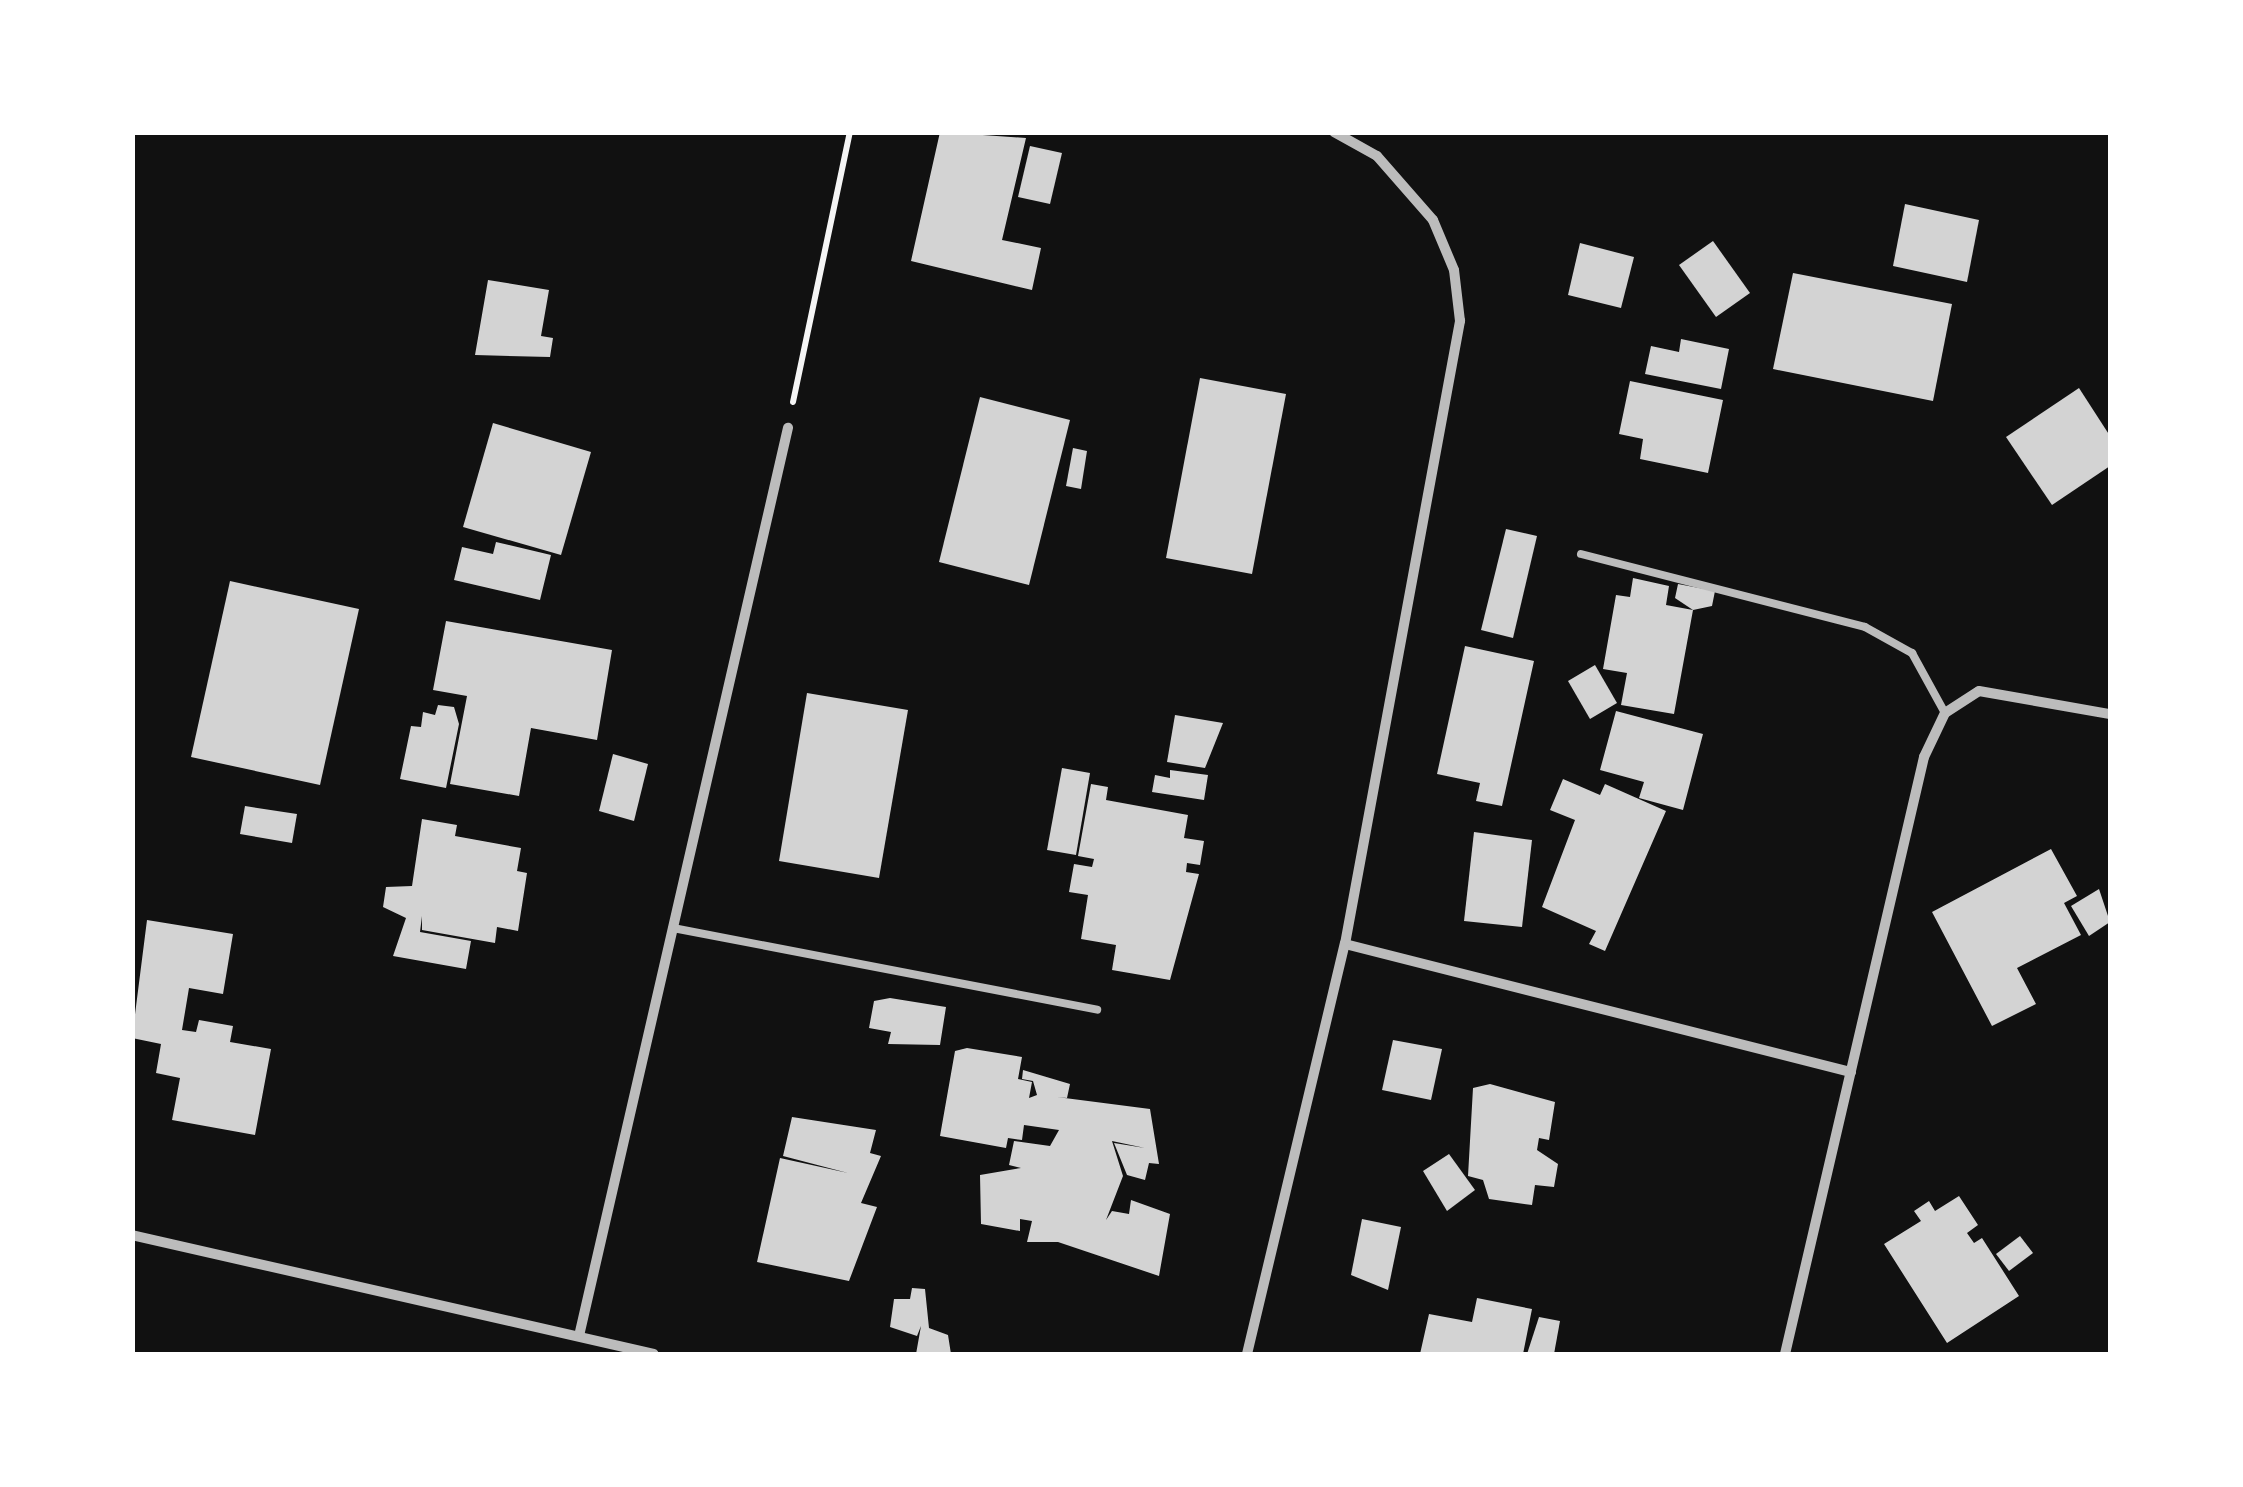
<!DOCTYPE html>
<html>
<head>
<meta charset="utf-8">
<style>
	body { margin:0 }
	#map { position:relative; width:2243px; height:1487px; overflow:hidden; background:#111; font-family:Roboto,sans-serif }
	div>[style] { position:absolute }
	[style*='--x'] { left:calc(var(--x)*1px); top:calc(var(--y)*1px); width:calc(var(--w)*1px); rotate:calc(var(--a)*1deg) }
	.building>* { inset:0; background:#d3d3d3 }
	.path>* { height:6px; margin:-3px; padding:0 3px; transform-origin:3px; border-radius:3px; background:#f5f5f5 }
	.service>* { height:8px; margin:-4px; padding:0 4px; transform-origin:4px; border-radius:4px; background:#bcbcbc }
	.minor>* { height:10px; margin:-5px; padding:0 5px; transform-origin:5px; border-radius:5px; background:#bcbcbc }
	span { translate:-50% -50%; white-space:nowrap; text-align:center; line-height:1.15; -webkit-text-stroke:8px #fff; paint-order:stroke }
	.frame { position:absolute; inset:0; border:135px solid #fff; pointer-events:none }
</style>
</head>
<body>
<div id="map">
	<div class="building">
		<i style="clip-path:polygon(940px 132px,1026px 138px,1002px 240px,1041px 248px,1032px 290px,911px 261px)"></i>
		<i style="clip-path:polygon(1030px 146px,1062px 153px,1050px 204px,1018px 197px)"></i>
		<i style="clip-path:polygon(1905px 204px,1979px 220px,1967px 282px,1893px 266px)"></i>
		<i style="clip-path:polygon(1713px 241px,1750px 293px,1716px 317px,1679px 265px)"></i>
		<i style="clip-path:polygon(1580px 243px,1634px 257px,1621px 308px,1568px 295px)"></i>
		<i style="clip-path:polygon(1793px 273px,1952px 304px,1933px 401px,1773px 369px)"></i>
		<i style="clip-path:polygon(488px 280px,549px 290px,541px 336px,553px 338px,550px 357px,475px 355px)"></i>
		<i style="clip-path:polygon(1681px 339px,1729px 349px,1721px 389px,1645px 374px,1651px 346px,1679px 352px)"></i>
		<i style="clip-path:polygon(1200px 378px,1286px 394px,1252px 574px,1166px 558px)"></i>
		<i style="clip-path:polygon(1630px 381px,1723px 400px,1708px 473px,1640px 459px,1643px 439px,1619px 434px)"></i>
		<i style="clip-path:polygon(2079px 388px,2110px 436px,2110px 466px,2052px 505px,2006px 437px)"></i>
		<i style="clip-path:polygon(980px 397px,1070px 420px,1029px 585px,939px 562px)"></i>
		<i style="clip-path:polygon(493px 423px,591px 452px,561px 555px,463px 527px)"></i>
		<i style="clip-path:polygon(1073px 448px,1087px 451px,1081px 489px,1066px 486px)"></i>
		<i style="clip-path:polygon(1506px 529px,1537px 536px,1513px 638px,1481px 630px)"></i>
		<i style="clip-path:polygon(496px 542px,551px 555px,540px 600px,454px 580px,462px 547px,493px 554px)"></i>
		<i style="clip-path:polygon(1633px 578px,1669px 586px,1666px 605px,1693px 610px,1675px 598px,1678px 584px,1715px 591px,1712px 606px,1693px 610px,1674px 714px,1621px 705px,1627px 673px,1603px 669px,1616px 595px,1630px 597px)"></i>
		<i style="clip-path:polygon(230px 581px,359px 609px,320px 785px,191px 757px)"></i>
		<i style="clip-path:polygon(446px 621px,612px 650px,597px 740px,531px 728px,519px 796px,450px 784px,467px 696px,433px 690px)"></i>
		<i style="clip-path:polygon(1465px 646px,1534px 661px,1502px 806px,1476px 801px,1480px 783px,1437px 774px)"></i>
		<i style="clip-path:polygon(1595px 665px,1617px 703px,1590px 719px,1568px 681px)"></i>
		<i style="clip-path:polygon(807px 693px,908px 710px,879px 878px,779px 861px)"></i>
		<i style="clip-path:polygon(438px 705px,454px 707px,459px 724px,446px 788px,400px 779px,411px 726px,421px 727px,423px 712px,435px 715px)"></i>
		<i style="clip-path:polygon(1616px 711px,1703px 734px,1683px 810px,1639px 798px,1644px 782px,1600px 770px)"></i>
		<i style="clip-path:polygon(1175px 715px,1223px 723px,1205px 768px,1167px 762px)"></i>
		<i style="clip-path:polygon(613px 754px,648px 764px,634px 821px,599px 811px)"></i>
		<i style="clip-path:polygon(1062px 768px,1090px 773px,1076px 855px,1047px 850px)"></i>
		<i style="clip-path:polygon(1170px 770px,1208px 775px,1204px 800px,1152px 792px,1155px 775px,1170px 778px)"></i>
		<i style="clip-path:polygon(1563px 779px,1600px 795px,1605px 784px,1666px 811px,1605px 951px,1589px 944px,1596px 931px,1542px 907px,1575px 820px,1550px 810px)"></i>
		<i style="clip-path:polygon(1091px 784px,1108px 787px,1106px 800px,1188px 815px,1184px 838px,1204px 841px,1200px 865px,1187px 863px,1186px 872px,1199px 874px,1170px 980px,1112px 970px,1116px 945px,1081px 939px,1088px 895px,1069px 892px,1074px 864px,1092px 867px,1094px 859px,1078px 856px)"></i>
		<i style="clip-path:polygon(245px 806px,297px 814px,292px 843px,240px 834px)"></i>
		<i style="clip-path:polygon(422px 819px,457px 825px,455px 836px,521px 848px,517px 871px,527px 873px,518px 931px,497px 927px,495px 943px,422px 930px,422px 916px,420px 932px,471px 941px,466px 969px,393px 956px,406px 918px,383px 907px,386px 887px,412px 886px)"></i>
		<i style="clip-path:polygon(1474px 832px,1532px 840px,1522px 927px,1464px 921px)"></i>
		<i style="clip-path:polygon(2051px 849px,2077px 896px,2064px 903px,2081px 935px,2017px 968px,2036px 1004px,1992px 1026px,1932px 912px)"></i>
		<i style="clip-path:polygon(2099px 889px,2110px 922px,2089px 936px,2071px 906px)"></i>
		<i style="clip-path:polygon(147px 920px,233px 934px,223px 994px,189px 988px,182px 1030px,196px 1032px,199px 1020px,233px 1026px,230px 1042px,271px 1049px,255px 1135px,172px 1120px,180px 1078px,156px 1073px,161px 1044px,132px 1038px)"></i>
		<i style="clip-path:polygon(890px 998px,946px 1007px,940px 1045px,888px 1044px,891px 1032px,869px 1028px,874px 1001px)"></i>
		<i style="clip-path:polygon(1393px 1040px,1442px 1049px,1431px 1100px,1382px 1090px)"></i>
		<i style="clip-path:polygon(967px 1048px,1022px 1057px,1018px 1079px,1032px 1082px,1029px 1098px,1037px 1095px,1033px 1081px,1022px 1079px,1023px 1070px,1070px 1084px,1067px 1098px,1057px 1097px,1150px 1109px,1159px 1164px,1149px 1163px,1145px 1180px,1127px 1175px,1114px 1143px,1145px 1148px,1112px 1141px,1123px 1176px,1106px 1220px,1112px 1211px,1129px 1214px,1131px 1200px,1170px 1214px,1159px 1276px,1058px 1242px,1027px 1242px,1032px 1221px,1020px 1219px,1020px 1231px,981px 1224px,980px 1175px,1021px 1168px,1009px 1165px,1014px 1141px,1050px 1146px,1059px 1130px,1024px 1125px,1022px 1140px,1008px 1138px,1006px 1148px,940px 1136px,955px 1051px)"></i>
		<i style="clip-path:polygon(1490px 1084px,1555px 1102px,1549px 1140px,1539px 1138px,1537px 1150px,1558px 1164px,1554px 1187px,1535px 1185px,1532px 1205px,1489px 1199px,1483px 1180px,1468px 1176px,1473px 1088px)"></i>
		<i style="clip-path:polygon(792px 1117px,876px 1130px,870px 1153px,881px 1156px,861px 1203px,877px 1207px,849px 1281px,757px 1262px,780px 1158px,848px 1173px,783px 1156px)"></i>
		<i style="clip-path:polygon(1449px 1154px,1475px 1190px,1447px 1211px,1423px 1171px)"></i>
		<i style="clip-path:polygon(1959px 1196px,1978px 1225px,1967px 1233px,1974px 1243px,1982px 1238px,2019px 1296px,1947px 1343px,1884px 1244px,1921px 1221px,1914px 1211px,1929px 1201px,1935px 1211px)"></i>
		<i style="clip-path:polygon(1362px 1219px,1401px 1227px,1388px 1290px,1351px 1275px)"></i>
		<i style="clip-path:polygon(2020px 1236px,2033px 1253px,2009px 1271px,1996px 1254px)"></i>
		<i style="clip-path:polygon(912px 1288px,925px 1289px,929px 1328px,948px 1335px,951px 1354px,916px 1354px,921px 1326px,917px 1336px,890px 1327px,894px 1299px,910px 1299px)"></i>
		<i style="clip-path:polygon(1477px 1298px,1532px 1309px,1523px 1354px,1420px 1354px,1429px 1314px,1472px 1322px)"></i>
		<i style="clip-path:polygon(1539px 1317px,1560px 1321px,1554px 1354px,1527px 1354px)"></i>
	</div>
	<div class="path">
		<i style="--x:793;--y:402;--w:276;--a:-78.1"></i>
	</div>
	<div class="service">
		<i style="--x:1581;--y:554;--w:293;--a:14.4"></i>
		<i style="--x:1865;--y:627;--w:54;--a:29"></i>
		<i style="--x:1912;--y:653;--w:68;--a:61.2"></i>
		<i style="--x:673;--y:928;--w:432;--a:10.9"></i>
	</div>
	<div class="minor">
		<i style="--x:1345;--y:944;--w:522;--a:14.2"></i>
		<i style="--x:132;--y:1235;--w:535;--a:12.84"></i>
		<i style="--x:579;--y:1336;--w:932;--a:-77.04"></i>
		<i style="--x:1247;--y:1354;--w:422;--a:-76.6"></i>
		<i style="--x:1345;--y:944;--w:634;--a:-79.54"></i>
		<i style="--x:1460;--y:321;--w:51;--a:-96.7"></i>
		<i style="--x:1454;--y:270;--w:54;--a:-112.8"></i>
		<i style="--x:1433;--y:220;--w:85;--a:-131.2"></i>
		<i style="--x:1377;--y:156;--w:49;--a:-150.8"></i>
		<i style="--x:1785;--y:1354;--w:613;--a:-76.89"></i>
		<i style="--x:1924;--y:757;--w:49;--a:-64.5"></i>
		<i style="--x:1945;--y:713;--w:40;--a:-32.9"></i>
		<i style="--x:1979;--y:691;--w:133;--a:10"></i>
	</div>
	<div class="frame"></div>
</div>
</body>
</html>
